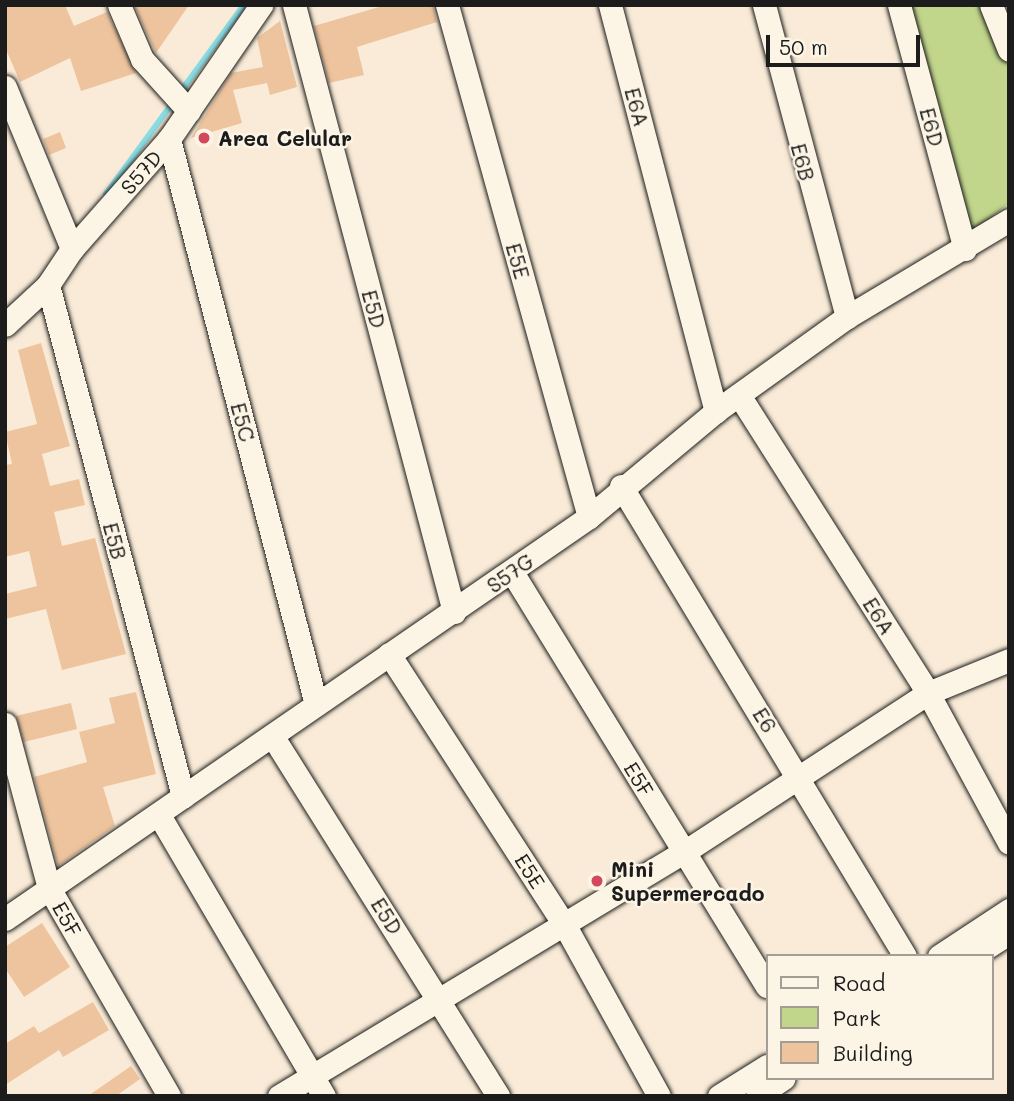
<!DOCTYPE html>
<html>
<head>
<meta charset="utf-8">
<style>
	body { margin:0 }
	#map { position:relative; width:1014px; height:1101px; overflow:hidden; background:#f9ebd7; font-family:Mali,sans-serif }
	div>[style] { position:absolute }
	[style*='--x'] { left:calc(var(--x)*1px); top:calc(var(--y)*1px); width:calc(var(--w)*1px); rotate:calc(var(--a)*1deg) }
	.green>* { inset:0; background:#c1d58b }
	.stream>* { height:6px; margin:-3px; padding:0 3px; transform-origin:3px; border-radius:3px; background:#8bdce3 }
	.building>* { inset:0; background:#eec49e }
	.roads { filter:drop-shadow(0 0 2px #1c1c1c) drop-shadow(0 0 2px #1c1c1c) }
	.minor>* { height:23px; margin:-11.5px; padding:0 11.5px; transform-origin:11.5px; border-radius:11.5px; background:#fcf5e5 }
	.dots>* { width:19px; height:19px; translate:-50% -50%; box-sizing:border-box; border:4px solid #fcf5e5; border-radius:50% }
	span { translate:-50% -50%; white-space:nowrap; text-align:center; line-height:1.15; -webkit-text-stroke:5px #fcf5e5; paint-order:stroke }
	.street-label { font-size:21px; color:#1c1c1c }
	.poi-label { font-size:21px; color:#1c1c1c; font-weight:700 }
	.left { translate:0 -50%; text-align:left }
	.frame { position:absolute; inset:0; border:7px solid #1c1c1c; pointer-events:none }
	.legend { position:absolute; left:766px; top:954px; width:228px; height:126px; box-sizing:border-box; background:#fcf5e5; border:2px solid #a29e95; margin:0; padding:9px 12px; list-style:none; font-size:21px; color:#1c1c1c }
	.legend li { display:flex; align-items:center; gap:14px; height:35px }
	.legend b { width:35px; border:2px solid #a29e95 }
	.scale { position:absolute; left:766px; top:35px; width:154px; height:32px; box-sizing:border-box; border:4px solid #1c1c1c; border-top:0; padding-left:9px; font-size:21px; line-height:24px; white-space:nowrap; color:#1c1c1c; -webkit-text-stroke:5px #fcf5e5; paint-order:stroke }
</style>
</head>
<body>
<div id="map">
	<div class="green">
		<i style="clip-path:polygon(899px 5px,991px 5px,1009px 46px,1009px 203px,963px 240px)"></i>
	</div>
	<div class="stream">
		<i style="--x:106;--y:194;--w:234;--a:-53.9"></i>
	</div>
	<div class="building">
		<i style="clip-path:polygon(5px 5px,65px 5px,74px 26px,107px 12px,136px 73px,81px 91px,70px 58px,20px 82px,5px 47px)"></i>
		<i style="clip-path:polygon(134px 5px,189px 5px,156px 53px)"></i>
		<i style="clip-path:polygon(386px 5px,433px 5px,437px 22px,357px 47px,364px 75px,329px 83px,314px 26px)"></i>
		<i style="clip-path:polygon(280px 21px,297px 87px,270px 95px,267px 83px,233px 90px,242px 123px,191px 138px,231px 73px,263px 67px,257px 38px)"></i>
		<i style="clip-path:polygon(60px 132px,66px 148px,49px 155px,43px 139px)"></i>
		<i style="clip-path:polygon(41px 343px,70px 446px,42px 454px,50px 486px,79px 479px,85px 505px,54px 512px,62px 546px,95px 538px,126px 654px,62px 670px,46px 609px,5px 619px,5px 594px,37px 586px,29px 551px,5px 557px,5px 465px,12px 464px,5px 432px,37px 424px,18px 350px)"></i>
		<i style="clip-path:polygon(136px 692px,156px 774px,103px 787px,115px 826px,58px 866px,34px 777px,87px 762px,79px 732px,115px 723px,109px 698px)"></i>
		<i style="clip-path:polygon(71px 703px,77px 729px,24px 742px,16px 716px)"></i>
		<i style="clip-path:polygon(42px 923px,70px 967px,24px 997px,5px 968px,5px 947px)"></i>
		<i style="clip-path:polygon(93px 1002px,109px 1030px,63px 1057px,59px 1050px,5px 1085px,5px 1044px,34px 1026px,39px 1033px)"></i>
		<i style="clip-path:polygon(131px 1066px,140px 1079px,116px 1096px,88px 1096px)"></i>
	</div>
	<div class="roads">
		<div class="minor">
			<i style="--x:119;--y:5;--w:59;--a:66.9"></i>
			<i style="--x:142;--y:59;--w:70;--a:47.9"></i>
			<i style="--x:294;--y:5;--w:628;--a:75.23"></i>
			<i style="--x:447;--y:5;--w:531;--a:74.5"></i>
			<i style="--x:610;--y:5;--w:420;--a:75.4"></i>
			<i style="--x:764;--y:5;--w:323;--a:75.1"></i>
			<i style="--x:899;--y:5;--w:253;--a:74.9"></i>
			<i style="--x:991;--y:5;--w:48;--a:68.2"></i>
			<i style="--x:5;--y:87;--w:175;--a:67.5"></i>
			<i style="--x:169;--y:139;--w:584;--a:75.42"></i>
			<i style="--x:48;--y:285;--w:529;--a:75.2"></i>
			<i style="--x:5;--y:325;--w:59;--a:-42.9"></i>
			<i style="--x:48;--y:285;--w:43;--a:-56.3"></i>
			<i style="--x:72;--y:249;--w:147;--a:-48.6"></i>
			<i style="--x:169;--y:139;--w:163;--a:-55.5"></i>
			<i style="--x:739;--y:395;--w:353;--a:57.6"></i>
			<i style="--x:928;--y:693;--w:170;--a:61.6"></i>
			<i style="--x:621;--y:486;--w:549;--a:58.86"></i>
			<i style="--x:512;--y:572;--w:486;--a:58.4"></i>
			<i style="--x:389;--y:654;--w:322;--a:57.1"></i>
			<i style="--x:564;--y:924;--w:196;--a:61.1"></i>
			<i style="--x:5;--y:724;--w:170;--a:75"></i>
			<i style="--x:49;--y:888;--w:240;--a:60"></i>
			<i style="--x:273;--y:737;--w:424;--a:57.9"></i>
			<i style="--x:159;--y:815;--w:326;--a:59.6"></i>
			<i style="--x:5;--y:919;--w:709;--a:-34.54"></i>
			<i style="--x:589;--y:517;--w:165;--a:-39.8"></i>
			<i style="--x:716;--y:411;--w:161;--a:-35.7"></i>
			<i style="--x:847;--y:317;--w:189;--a:-30.9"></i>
			<i style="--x:939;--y:956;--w:84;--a:-33.3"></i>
			<i style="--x:973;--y:956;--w:43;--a:-32.6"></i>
			<i style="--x:279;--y:1096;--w:473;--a:-31.1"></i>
			<i style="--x:684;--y:852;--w:291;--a:-33.1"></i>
			<i style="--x:928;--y:693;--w:87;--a:-22.2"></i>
			<i style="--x:719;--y:1096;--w:57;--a:-32"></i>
			<i style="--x:757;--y:1096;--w:32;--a:-34"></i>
		</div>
	</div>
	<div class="dots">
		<i style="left:204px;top:138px;background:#d1495b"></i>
		<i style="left:597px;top:881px;background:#d1495b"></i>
	</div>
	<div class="street-label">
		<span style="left:637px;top:107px;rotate:75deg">E6A</span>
		<span style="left:932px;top:127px;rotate:75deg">E6D</span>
		<span style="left:803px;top:162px;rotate:75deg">E6B</span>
		<span style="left:141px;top:172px;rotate:-49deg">S57D</span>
		<span style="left:518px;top:261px;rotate:74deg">E5E</span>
		<span style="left:374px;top:309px;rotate:75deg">E5D</span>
		<span style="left:243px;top:422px;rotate:75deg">E5C</span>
		<span style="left:115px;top:541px;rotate:75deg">E5B</span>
		<span style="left:510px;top:573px;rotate:-35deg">S57G</span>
		<span style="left:879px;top:616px;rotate:58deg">E6A</span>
		<span style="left:765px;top:720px;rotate:58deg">E6</span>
		<span style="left:639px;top:779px;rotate:58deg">E5F</span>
		<span style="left:530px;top:871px;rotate:57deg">E5E</span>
		<span style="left:387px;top:916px;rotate:58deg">E5D</span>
		<span style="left:67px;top:919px;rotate:60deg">E5F</span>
	</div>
	<div class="poi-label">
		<span class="left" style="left:218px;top:138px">Area Celular</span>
		<span class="left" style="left:611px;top:881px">Mini<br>Supermercado</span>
	</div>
	<div class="frame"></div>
	<ul class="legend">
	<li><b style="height:9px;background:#fcf5e5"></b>Road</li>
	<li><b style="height:19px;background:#c1d58b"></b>Park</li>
	<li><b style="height:19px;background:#eec49e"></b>Building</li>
	</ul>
	<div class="scale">50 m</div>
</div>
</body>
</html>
